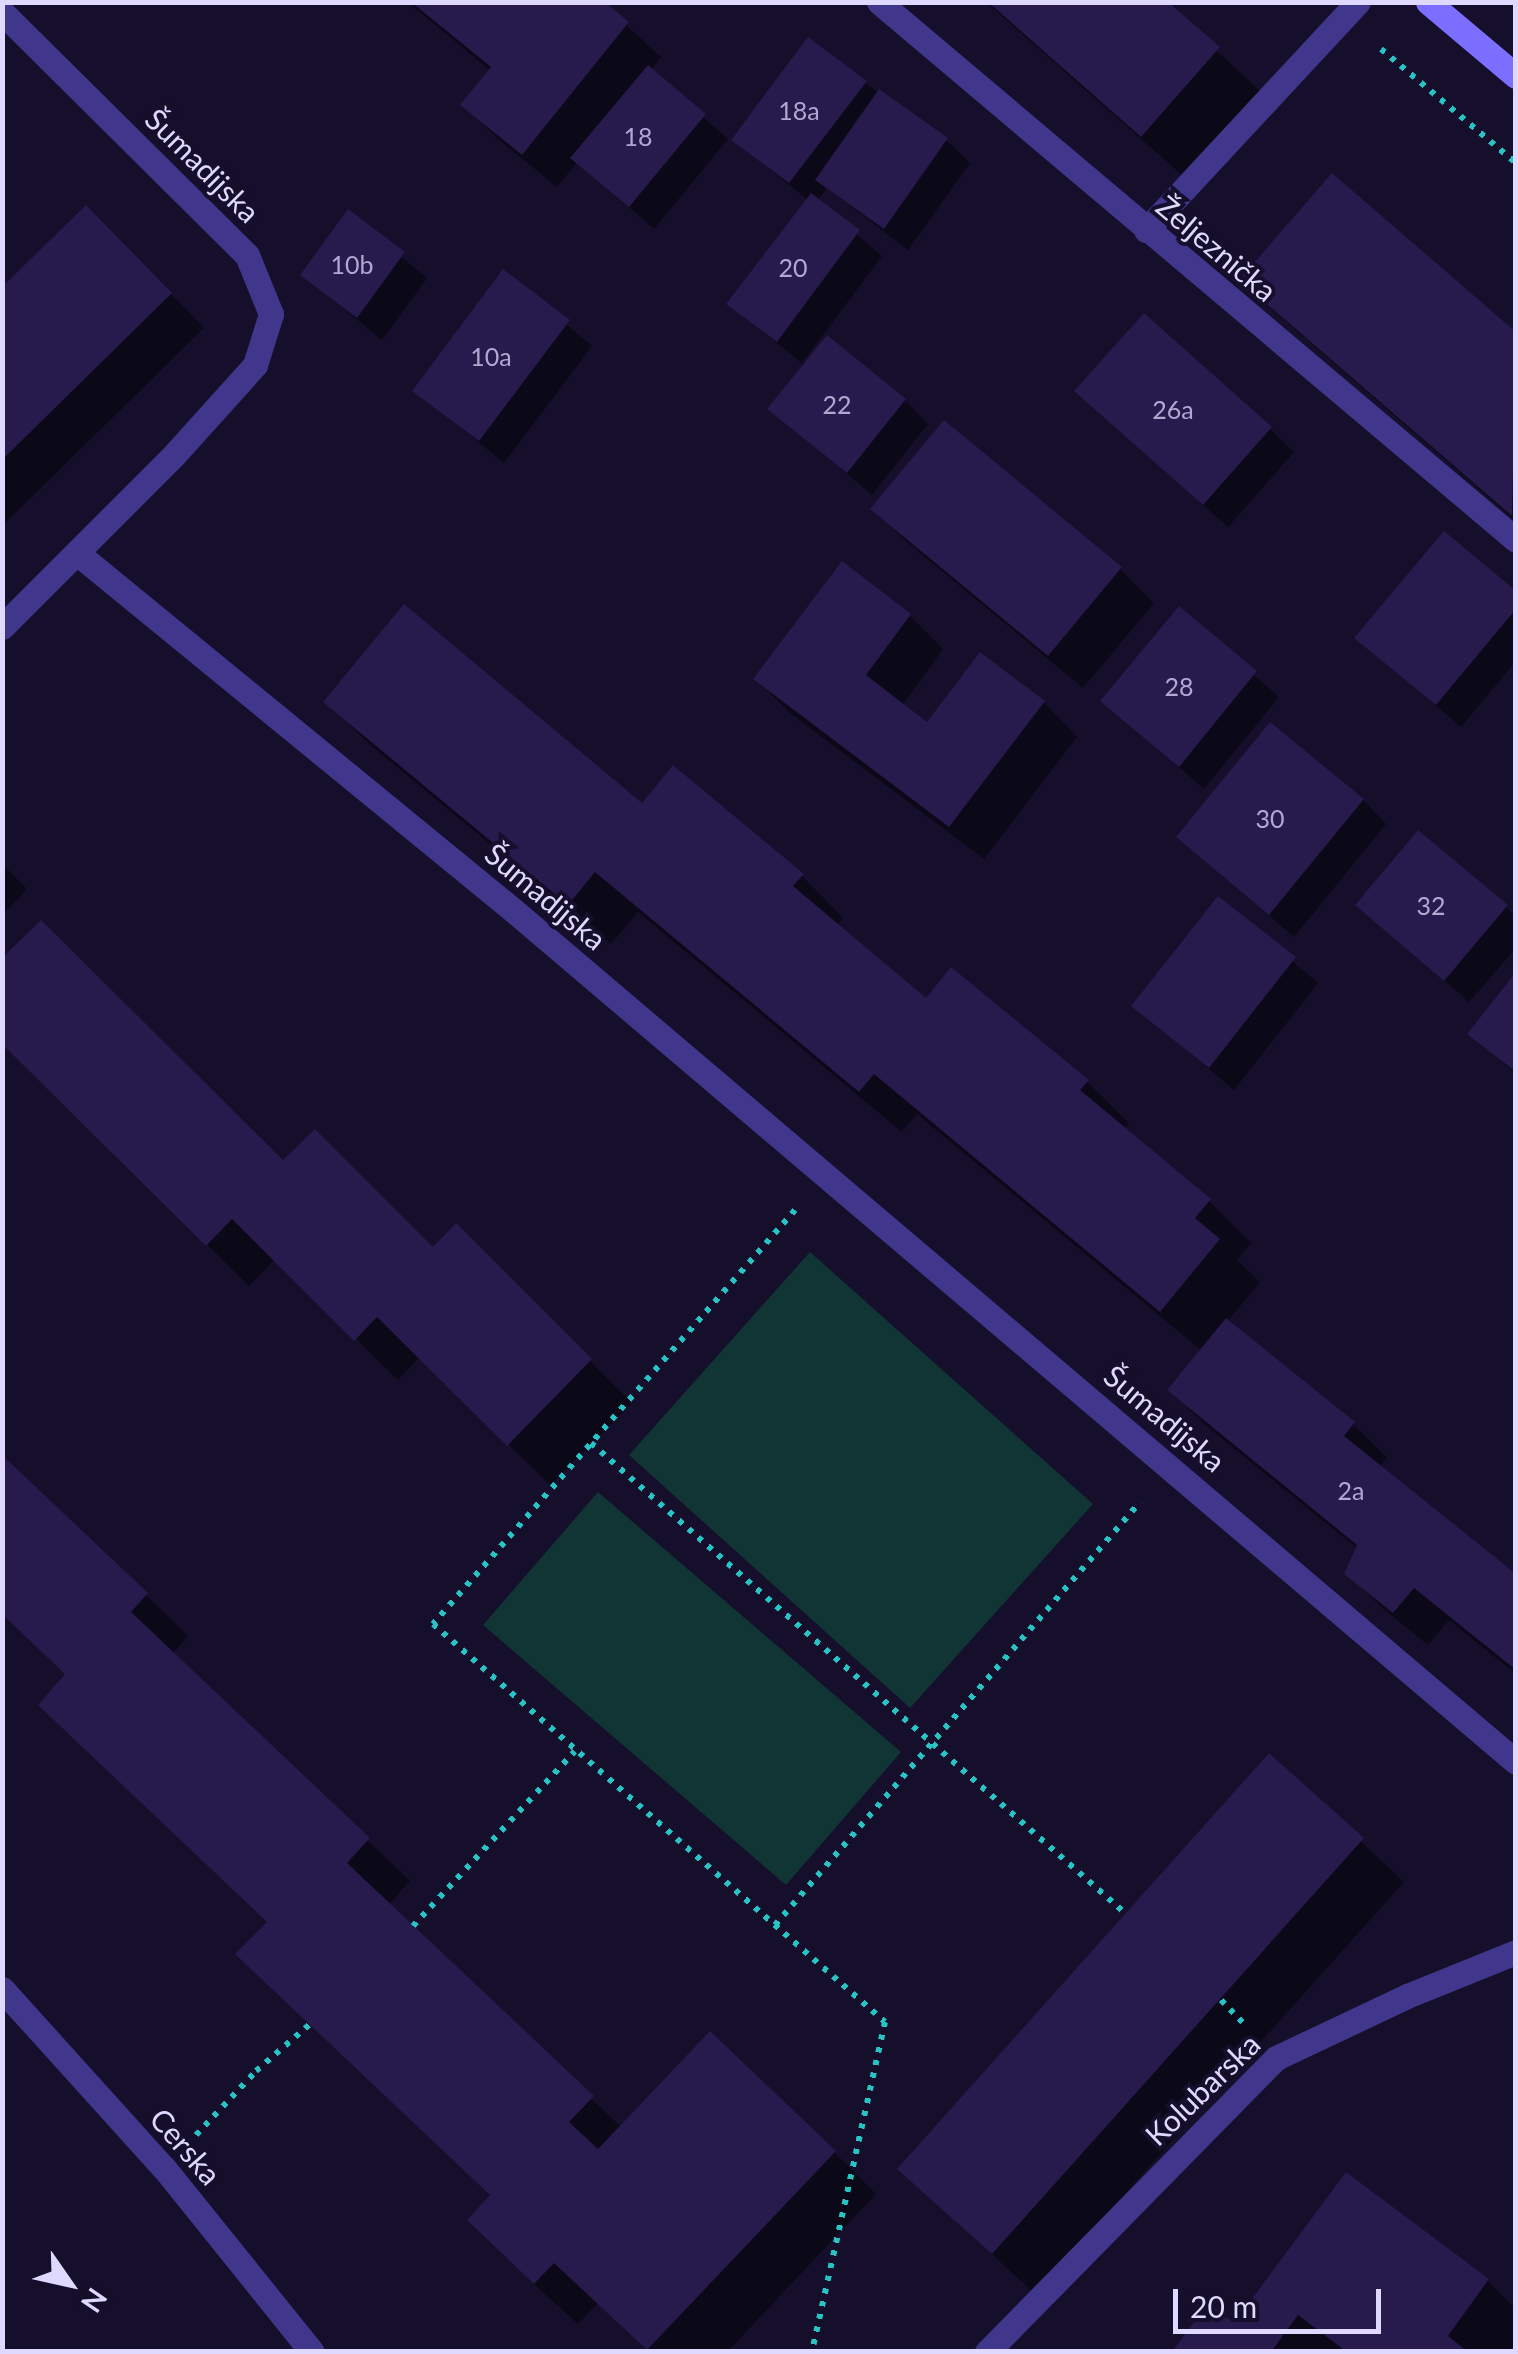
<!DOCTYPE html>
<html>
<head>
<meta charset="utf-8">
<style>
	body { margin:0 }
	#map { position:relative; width:1518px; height:2354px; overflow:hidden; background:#150f2b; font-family:Lato,sans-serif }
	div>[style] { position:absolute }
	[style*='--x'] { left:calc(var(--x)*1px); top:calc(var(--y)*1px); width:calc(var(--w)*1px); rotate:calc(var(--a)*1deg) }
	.green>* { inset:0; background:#113435 }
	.shadow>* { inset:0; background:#0007 }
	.building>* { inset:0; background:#271a4d }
	.path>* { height:6px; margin-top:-3px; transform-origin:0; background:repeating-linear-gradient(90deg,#28c3c4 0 5px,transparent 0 13px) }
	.street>* { height:25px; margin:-12.5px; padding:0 12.5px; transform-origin:12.5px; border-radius:12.5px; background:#40378c }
	.secondary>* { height:25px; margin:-12.5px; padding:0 12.5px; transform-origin:12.5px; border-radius:12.5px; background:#7c6fff }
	span { translate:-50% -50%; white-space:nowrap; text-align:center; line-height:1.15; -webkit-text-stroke:8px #150f2b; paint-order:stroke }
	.number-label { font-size:25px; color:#b1a8d2 }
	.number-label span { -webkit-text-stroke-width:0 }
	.street-label { font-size:30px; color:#dfd8ff }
	.frame { position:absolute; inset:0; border:5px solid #dfd8ff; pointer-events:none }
	.north { position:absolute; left:20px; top:2234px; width:100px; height:100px; -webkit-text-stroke:8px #150f2b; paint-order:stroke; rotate:124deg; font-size:28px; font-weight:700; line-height:40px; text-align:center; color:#dfd8ff }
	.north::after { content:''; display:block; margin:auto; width:35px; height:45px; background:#dfd8ff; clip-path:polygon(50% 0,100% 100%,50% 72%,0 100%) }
	.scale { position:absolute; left:1173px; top:2289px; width:208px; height:45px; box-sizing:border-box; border:5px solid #dfd8ff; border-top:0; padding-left:12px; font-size:30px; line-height:35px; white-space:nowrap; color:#dfd8ff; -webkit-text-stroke:8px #150f2b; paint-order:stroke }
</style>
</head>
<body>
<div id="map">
	<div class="green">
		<i style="clip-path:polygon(810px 1252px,1093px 1504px,910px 1708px,629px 1455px)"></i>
		<i style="clip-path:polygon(598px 1492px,901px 1752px,786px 1885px,483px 1625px)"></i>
	</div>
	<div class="shadow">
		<i style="clip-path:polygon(408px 2px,601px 2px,661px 57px,650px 71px,728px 139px,654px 229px,577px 162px,557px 187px,497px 138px,464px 105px,491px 71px)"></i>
		<i style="clip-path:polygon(986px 2px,1164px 2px,1260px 91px,1184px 177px)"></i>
		<i style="clip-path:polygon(865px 83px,946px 140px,970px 163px,908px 250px,827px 188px,817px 201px,882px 256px,802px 363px,905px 400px,928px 424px,872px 495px,771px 409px,805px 366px,729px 303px,808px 200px,734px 140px)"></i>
		<i style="clip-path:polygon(86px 208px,204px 328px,2px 526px,2px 290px)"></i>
		<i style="clip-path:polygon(348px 213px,427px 278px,382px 340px,303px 275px)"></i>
		<i style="clip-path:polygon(504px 273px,592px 346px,504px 463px,415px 390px)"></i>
		<i style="clip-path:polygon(1243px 280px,1516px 335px,1516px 521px,1276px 313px)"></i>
		<i style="clip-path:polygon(1101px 414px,1270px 429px,1294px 452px,1228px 527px)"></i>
		<i style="clip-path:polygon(873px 509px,1120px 569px,1154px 603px,1083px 688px,907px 542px)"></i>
		<i style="clip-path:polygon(1516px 594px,1516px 661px,1461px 727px,1358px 638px)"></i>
		<i style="clip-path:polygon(1179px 610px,1279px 697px,1204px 789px,1103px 701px)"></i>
		<i style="clip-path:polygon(910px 616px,943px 649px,902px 706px,928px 725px,980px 656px,1044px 703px,1077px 737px,984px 859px,790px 713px,756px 679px)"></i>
		<i style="clip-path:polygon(326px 701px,642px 807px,802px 876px,843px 918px,836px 926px,926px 1001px,1087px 1082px,1129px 1123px,1123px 1130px,1209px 1201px,1251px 1243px,1237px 1260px,1260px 1282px,1227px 1322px,1353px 1424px,1387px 1458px,1380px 1467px,1516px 1577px,1516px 1674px,1449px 1620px,1428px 1645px,1381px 1607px,1347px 1573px,1358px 1549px,1204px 1424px,1170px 1390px,1202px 1351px,917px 1114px,902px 1132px,638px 912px,611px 944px,368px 743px)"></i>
		<i style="clip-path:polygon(1363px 800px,1386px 824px,1294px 937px,1179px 837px)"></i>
		<i style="clip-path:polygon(2px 864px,27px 889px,2px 915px)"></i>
		<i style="clip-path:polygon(1219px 899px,1318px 983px,1234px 1090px,1135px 1006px)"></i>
		<i style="clip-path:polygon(1358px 905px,1506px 907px,1516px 917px,1516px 948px,1469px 1002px)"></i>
		<i style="clip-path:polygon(1516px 976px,1516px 1074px,1470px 1034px)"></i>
		<i style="clip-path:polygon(2px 1041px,283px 1164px,433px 1250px,456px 1227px,632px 1403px,550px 1485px,420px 1357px,398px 1380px,275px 1259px,249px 1286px)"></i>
		<i style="clip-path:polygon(146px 1595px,188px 1636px,172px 1654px,410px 1881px,388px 1905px,622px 2128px,834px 2152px,876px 2194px,727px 2352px,649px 2352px,598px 2303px,578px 2324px,539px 2289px,470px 2220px,493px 2197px,269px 1923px,41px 1705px)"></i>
		<i style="clip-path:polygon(1270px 1756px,1404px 1882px,1035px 2294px,900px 2169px)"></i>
		<i style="clip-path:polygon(1347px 2176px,1488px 2281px,1516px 2309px,1516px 2342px,1508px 2352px,1175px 2352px,1234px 2326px)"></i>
	</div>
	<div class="building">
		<i style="clip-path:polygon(411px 2px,605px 2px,629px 22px,522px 155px,460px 105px,491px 67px)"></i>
		<i style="clip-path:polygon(988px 2px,1168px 2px,1220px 47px,1141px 137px)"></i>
		<i style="clip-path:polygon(808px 37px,867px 81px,789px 183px,731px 140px)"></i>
		<i style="clip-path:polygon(648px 65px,706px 114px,629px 207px,570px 158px)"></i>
		<i style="clip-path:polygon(879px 89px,948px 138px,884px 229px,815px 180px)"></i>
		<i style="clip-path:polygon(1332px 173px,1516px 332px,1512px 516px,1239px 280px)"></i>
		<i style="clip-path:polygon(811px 193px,860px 230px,777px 342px,726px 304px)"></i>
		<i style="clip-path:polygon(86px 205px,172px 293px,2px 460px,2px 287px)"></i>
		<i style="clip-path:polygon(348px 209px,405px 252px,357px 318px,300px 275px)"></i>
		<i style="clip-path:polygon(503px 269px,570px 320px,479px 441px,412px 391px)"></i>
		<i style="clip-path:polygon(1144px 313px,1272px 427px,1203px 505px,1074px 391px)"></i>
		<i style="clip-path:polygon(827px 335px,906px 399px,847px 473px,767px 409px)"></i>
		<i style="clip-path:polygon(944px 420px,1122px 567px,1048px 656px,870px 509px)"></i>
		<i style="clip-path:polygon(1444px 531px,1516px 591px,1516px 609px,1436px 705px,1354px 638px)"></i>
		<i style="clip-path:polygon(842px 561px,911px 614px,866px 675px,927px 722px,980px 652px,1045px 701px,949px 827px,753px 679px)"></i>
		<i style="clip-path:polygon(404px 604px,642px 803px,673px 765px,804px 874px,793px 886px,926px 998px,951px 967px,1089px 1080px,1080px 1090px,1211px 1199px,1195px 1218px,1220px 1239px,1160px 1312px,874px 1074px,859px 1092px,595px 872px,568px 905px,323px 702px)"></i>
		<i style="clip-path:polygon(1179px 606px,1257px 671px,1179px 767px,1100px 701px)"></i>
		<i style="clip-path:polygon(1270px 722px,1364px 799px,1269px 915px,1176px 837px)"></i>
		<i style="clip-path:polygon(1418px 830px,1508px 905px,1444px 981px,1355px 905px)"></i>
		<i style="clip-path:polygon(1218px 896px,1296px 957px,1209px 1068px,1131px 1006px)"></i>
		<i style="clip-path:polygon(41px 920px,283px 1160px,315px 1129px,433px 1247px,456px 1223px,592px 1359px,507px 1446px,377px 1317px,354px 1341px,232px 1219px,206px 1246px,2px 1044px,2px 958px)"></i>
		<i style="clip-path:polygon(1516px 972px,1516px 1072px,1467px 1034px)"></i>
		<i style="clip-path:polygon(1226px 1318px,1355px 1422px,1344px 1436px,1516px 1574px,1516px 1670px,1414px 1588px,1393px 1613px,1344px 1574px,1357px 1545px,1167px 1390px)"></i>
		<i style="clip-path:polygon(2px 1455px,148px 1593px,131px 1612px,370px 1838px,347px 1863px,594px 2096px,569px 2122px,598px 2149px,710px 2031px,836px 2151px,647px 2350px,554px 2263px,534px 2284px,467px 2220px,490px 2195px,235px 1954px,267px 1922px,38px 1705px,65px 1674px,2px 1614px)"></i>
		<i style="clip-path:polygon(1269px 1753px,1364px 1838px,992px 2254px,897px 2169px)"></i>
		<i style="clip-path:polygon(1346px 2172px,1489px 2279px,1448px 2336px,1468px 2352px,1347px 2352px,1298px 2315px,1271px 2352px,1172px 2352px,1208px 2303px,1234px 2323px)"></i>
	</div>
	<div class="path">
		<i style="--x:1381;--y:49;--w:177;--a:40.2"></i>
		<i style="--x:795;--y:1210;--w:550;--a:131.17"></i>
		<i style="--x:433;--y:1624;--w:602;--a:41.36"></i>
		<i style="--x:885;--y:2022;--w:338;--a:102.5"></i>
		<i style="--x:591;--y:1443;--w:711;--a:41.35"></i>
		<i style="--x:775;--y:1925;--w:559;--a:-49.21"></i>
		<i style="--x:413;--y:1926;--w:238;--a:-47.2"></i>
		<i style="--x:1221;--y:2000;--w:33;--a:46"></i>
		<i style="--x:196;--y:2135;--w:88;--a:-46.8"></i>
		<i style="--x:256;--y:2071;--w:72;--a:-41"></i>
	</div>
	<div class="street">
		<i style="--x:879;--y:2;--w:834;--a:40.18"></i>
		<i style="--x:2;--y:12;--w:345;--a:44.8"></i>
		<i style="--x:247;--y:255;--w:64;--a:67.9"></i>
		<i style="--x:271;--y:314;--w:53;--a:107.4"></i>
		<i style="--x:255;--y:365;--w:121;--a:132"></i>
		<i style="--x:174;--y:455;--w:243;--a:135"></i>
		<i style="--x:1146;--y:230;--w:311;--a:-47.1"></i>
		<i style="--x:77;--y:553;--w:564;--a:39.31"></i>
		<i style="--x:513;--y:910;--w:1316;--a:40.35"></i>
		<i style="--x:2;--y:1989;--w:241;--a:47.9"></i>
		<i style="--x:164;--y:2168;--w:236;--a:51.2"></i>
		<i style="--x:987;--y:2352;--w:412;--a:-45.5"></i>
		<i style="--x:1276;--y:2058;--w:145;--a:-25.3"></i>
		<i style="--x:1407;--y:1996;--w:118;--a:-22"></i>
	</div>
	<div class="secondary">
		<i style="--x:1428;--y:2;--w:115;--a:40.1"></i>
	</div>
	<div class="number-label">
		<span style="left:799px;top:110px">18a</span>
		<span style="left:638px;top:136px">18</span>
		<span style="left:352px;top:264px">10b</span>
		<span style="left:793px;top:267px">20</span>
		<span style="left:491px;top:356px">10a</span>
		<span style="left:837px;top:404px">22</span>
		<span style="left:1173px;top:409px">26a</span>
		<span style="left:1179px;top:686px">28</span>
		<span style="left:1270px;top:818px">30</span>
		<span style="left:1431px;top:905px">32</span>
		<span style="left:1351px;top:1490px">2a</span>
	</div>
	<div class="street-label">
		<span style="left:203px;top:165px;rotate:45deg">Šumadijska</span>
		<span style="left:1217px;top:248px;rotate:40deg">Željeznička</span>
		<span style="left:546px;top:896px;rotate:40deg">Šumadijska</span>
		<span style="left:1165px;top:1418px;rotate:40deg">Šumadijska</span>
		<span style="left:1202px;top:2089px;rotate:-44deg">Kolubarska</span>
		<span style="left:186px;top:2146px;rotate:49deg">Cerska</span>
	</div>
	<div class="frame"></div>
	<div class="north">N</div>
	<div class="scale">20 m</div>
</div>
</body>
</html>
